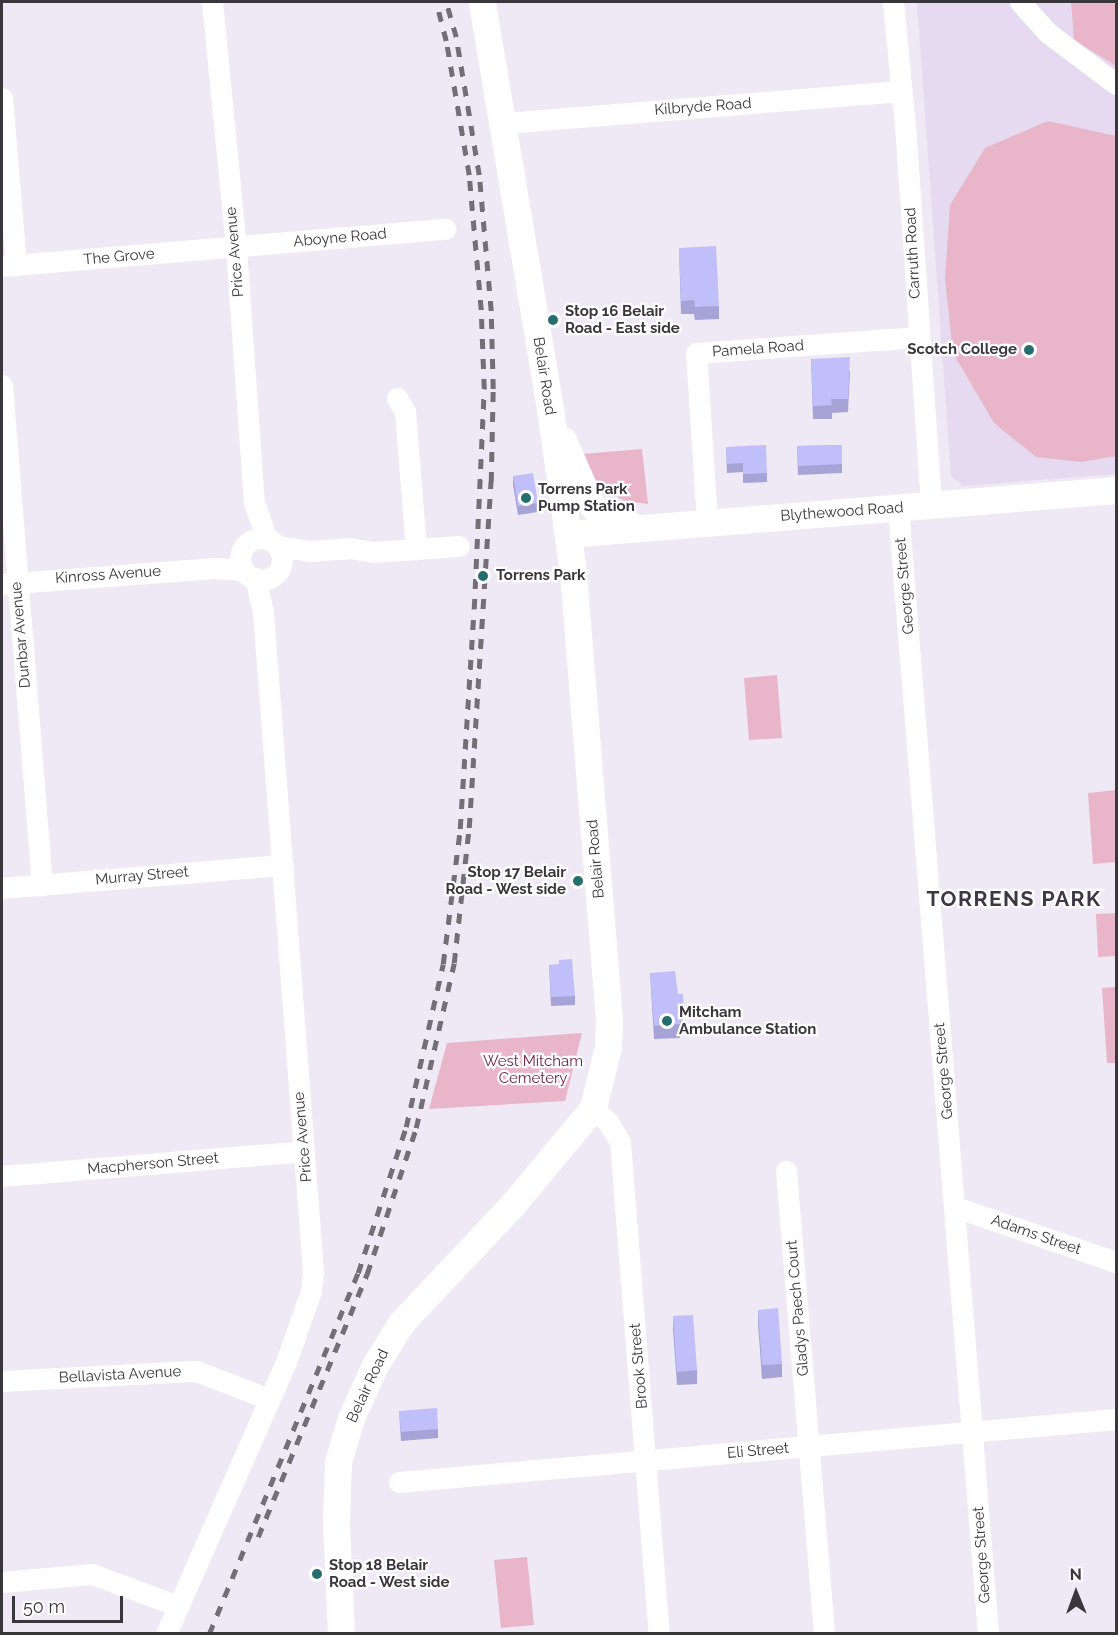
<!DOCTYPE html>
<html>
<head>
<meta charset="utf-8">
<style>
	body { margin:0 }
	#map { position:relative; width:1118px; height:1635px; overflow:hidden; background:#efe8f5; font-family:Raleway,sans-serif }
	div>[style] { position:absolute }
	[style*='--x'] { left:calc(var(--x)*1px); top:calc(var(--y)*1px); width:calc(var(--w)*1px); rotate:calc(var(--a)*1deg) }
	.built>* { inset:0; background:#e5daef }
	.green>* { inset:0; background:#e9b6c9 }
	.minor>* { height:21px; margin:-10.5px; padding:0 10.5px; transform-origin:10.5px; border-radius:10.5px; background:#fff }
	.minor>.ring { margin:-10.5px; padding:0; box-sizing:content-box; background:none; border:21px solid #fff; border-radius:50% }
	.major>* { height:27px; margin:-13.5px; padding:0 13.5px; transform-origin:13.5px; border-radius:13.5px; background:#fff }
	.rail>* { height:4.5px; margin-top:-2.25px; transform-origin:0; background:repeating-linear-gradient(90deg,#746f77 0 10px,transparent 0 20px) }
	.wall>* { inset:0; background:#a6a4d7 }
	.building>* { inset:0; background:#c1bffa }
	.dots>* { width:16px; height:16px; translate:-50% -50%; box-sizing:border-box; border:3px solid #fff; border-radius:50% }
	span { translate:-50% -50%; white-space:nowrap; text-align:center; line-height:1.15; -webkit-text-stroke:4.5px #fff; paint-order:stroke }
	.street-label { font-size:15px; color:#3a373c }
	.poi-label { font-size:15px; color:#3a373c; font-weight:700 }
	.left { translate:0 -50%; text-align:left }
	.right { translate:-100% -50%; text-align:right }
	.park-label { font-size:15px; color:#681d41 }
	.district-label { font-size:21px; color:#3d3843; font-weight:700; letter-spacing:1.5px }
	.frame { position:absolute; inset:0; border:3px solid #3a373c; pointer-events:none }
	.north { position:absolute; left:1046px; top:1563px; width:60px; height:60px; -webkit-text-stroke:4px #fff; paint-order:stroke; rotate:359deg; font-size:16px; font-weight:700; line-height:24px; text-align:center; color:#3a373c }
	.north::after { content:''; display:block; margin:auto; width:21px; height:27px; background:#3a373c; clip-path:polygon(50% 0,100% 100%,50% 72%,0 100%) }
	.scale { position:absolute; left:12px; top:1596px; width:111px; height:27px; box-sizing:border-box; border:3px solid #3a373c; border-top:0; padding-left:8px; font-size:18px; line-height:21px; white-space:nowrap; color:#3a373c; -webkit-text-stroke:4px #fff; paint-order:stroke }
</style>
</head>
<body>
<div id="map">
	<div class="built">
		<i style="clip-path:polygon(917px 2px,1116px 2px,1116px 474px,963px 486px,951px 476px)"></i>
	</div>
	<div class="green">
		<i style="clip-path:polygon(1071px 2px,1116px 2px,1116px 66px,1074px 40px)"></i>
		<i style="clip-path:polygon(1048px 121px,1116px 136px,1116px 456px,1081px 462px,1036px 457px,994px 423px,953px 353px,945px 279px,950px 205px,985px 148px)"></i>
		<i style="clip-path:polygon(642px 449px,648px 504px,625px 501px,604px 490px,591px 474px,582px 454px)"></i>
		<i style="clip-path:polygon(777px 675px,782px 738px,749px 740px,744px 678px)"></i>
		<i style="clip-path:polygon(1116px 790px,1116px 862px,1093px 864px,1088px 793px)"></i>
		<i style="clip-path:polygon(1116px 913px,1116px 956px,1098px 957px,1096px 914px)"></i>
		<i style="clip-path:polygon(1116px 987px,1116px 1063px,1107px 1063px,1102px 988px)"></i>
		<i style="clip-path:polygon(582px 1033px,565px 1101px,429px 1109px,447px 1043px)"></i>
		<i style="clip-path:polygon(527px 1557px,534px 1625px,501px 1628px,494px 1560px)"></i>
	</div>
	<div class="minor">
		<i style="--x:212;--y:2;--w:246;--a:84.4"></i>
		<i style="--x:236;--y:247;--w:257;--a:86"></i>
		<i style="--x:254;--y:503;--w:38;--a:70"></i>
		<i style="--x:893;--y:2;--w:137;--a:84.5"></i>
		<i style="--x:906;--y:138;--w:368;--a:86.1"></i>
		<i style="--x:1020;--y:2;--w:42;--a:47.9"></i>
		<i style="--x:1048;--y:33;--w:85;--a:36.9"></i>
		<i style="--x:2;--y:98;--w:168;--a:85.2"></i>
		<i style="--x:504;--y:123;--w:398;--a:-4.6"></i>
		<i style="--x:2;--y:266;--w:445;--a:-4.8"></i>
		<i style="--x:2;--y:385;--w:502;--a:85.43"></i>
		<i style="--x:397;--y:398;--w:16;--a:60"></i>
		<i style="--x:405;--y:412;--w:138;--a:85.4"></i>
		<i style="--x:898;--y:508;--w:1130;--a:85.43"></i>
		<i style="--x:707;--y:522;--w:169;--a:-93.7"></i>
		<i style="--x:696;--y:353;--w:223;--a:-4.1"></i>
		<i class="ring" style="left:240px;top:538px;width:21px;height:21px"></i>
		<i style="--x:277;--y:546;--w:33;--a:9"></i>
		<i style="--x:310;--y:551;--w:39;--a:-4"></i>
		<i style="--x:349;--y:548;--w:24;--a:9"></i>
		<i style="--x:373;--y:552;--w:86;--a:-4"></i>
		<i style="--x:2;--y:584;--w:213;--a:-4.3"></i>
		<i style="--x:214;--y:568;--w:30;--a:4"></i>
		<i style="--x:2;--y:888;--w:282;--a:-4.7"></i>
		<i style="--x:593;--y:1108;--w:21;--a:43"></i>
		<i style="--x:608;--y:1122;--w:23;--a:59"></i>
		<i style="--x:620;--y:1142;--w:494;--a:85.5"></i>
		<i style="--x:786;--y:1171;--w:465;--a:85.3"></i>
		<i style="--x:2;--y:1176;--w:303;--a:-4.7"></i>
		<i style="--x:955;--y:1207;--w:170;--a:18.9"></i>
		<i style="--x:2;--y:1381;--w:194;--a:-3"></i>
		<i style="--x:196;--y:1371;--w:78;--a:21"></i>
		<i style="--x:399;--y:1482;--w:720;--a:-5.02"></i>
		<i style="--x:2;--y:1582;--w:90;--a:-5.1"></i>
		<i style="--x:92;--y:1574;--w:92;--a:20.4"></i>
		<i style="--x:166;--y:1634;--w:297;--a:-66.2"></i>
		<i style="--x:286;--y:1362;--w:75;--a:-70.6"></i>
		<i style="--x:311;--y:1291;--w:19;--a:-84"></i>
		<i style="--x:313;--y:1272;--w:662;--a:-94.33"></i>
		<i style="--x:263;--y:612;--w:35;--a:-103"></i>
	</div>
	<div class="major">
		<i style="--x:563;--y:440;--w:70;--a:66.4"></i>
		<i style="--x:591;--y:504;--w:16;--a:47"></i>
		<i style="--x:602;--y:516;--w:32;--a:18"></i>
		<i style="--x:568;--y:534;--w:550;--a:-4.59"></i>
		<i style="--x:341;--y:1634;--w:112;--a:-92.6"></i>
		<i style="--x:336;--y:1522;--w:60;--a:-88.1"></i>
		<i style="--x:338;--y:1462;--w:46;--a:-73.5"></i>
		<i style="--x:351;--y:1418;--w:58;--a:-65.6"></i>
		<i style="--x:375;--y:1365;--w:51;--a:-57.9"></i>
		<i style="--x:402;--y:1322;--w:163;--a:-46.7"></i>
		<i style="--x:514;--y:1203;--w:124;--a:-50.3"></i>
		<i style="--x:593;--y:1108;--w:63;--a:-76.2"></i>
		<i style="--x:608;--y:1047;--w:27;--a:-88"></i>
		<i style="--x:609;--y:1020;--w:457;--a:-94.6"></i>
		<i style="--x:572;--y:565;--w:158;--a:-98"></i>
		<i style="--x:550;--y:409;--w:413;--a:-99.5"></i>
	</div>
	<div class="rail">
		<i style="--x:258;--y:1537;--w:285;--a:-67.5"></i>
		<i style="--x:367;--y:1274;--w:154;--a:-71.4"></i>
		<i style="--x:416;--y:1128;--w:169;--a:-77"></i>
		<i style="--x:454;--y:963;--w:136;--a:-83.7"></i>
		<i style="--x:469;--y:828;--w:347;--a:-86.4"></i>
		<i style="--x:491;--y:482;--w:93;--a:-88.8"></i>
		<i style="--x:493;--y:389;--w:78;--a:-91.5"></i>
		<i style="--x:491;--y:311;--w:137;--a:-95"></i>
		<i style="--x:479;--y:175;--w:140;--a:-99.5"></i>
		<i style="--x:456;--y:37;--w:36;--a:-106"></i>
		<i style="--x:209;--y:1634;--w:391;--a:-67.6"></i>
		<i style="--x:358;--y:1273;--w:154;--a:-71.8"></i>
		<i style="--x:406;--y:1127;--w:167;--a:-77.2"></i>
		<i style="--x:443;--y:964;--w:136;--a:-82.8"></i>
		<i style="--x:460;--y:829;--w:220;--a:-86.4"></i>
		<i style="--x:474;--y:609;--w:220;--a:-87.4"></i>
		<i style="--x:484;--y:389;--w:79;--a:-92.2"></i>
		<i style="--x:481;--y:310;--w:136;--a:-95.1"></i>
		<i style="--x:469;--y:175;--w:136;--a:-99.7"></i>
		<i style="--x:446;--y:41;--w:40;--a:-104.4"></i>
	</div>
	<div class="wall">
		<i style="clip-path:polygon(679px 248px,719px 306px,719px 319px,695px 320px,694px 314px,681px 314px)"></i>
		<i style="clip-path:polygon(811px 359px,850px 371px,848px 412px,832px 413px,832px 419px,813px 419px)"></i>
		<i style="clip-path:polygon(842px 445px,842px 473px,798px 475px,797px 446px)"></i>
		<i style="clip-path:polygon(726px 447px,767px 473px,767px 482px,743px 483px,743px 472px,727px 473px)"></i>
		<i style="clip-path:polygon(513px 476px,538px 503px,538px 512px,518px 515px,513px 485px)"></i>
		<i style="clip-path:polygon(549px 965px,575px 996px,575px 1005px,551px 1006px)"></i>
		<i style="clip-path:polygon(650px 973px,678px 994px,684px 1021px,684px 1034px,680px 1034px,680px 1038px,654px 1039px)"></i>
		<i style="clip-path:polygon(758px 1310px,782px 1364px,782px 1377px,762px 1379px,758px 1323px)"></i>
		<i style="clip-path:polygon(673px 1316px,697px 1370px,697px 1384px,677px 1385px,673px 1330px)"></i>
		<i style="clip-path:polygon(399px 1411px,438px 1429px,438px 1438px,401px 1441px)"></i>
	</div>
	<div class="building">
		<i style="clip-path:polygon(716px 246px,719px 306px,695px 307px,694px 300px,681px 301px,679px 248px)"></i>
		<i style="clip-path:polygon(850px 357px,848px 399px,831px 399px,832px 405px,813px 406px,811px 359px)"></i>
		<i style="clip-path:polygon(766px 445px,767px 473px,743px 474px,743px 463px,727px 464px,726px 447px)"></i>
		<i style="clip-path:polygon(842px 445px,842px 464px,798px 466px,797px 446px)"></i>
		<i style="clip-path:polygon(533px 473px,538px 503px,518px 506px,513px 476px)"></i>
		<i style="clip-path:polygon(572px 959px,575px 996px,551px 997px,549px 965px,559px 964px,559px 960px)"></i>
		<i style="clip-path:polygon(675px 971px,678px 994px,683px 994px,684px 1021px,680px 1021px,680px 1024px,654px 1026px,650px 973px)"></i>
		<i style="clip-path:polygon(778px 1308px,782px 1364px,762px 1365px,758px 1310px)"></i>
		<i style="clip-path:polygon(693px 1315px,697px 1370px,677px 1372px,673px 1316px)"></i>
		<i style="clip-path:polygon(437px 1408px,438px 1429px,401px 1432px,399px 1411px)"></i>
	</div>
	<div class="dots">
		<i style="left:553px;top:320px;background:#246f6e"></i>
		<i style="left:1029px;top:350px;background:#246f6e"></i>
		<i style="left:526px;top:498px;background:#246f6e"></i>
		<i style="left:483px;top:576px;background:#246f6e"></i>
		<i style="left:578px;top:881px;background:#246f6e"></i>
		<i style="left:667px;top:1021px;background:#246f6e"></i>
		<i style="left:317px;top:1574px;background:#246f6e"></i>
	</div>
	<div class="street-label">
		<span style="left:703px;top:107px;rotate:-4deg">Kilbryde Road</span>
		<span style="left:340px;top:238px;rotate:-5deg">Aboyne Road</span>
		<span style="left:235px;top:252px;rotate:-95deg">Price Avenue</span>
		<span style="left:913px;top:253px;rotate:-93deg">Carruth Road</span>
		<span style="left:119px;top:257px;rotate:-5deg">The Grove</span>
		<span style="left:758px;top:349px;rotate:-4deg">Pamela Road</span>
		<span style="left:544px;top:376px;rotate:81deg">Belair Road</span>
		<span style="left:842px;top:512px;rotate:-4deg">Blythewood Road</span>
		<span style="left:108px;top:575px;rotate:-4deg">Kinross Avenue</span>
		<span style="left:905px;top:586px;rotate:-95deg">George Street</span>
		<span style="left:21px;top:635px;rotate:-95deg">Dunbar Avenue</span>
		<span style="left:596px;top:859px;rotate:-95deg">Belair Road</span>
		<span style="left:142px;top:876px;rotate:-5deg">Murray Street</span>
		<span style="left:944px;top:1071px;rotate:-95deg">George Street</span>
		<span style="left:303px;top:1137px;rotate:-95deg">Price Avenue</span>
		<span style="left:153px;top:1164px;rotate:-5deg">Macpherson Street</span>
		<span style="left:1036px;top:1235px;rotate:19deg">Adams Street</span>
		<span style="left:798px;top:1308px;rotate:-95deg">Gladys Paech Court</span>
		<span style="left:639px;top:1366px;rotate:-95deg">Brook Street</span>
		<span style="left:120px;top:1375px;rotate:-3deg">Bellavista Avenue</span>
		<span style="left:368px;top:1386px;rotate:-65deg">Belair Road</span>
		<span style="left:758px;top:1451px;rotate:-5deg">Eli Street</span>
		<span style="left:982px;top:1555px;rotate:-94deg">George Street</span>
	</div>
	<div class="poi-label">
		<span class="left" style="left:565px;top:320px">Stop 16 Belair<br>Road - East side</span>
		<span class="right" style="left:1017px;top:350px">Scotch College</span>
		<span class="left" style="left:538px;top:498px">Torrens Park<br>Pump Station</span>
		<span class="left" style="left:496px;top:576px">Torrens Park</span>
		<span class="right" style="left:566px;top:881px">Stop 17 Belair<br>Road - West side</span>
		<span class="left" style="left:679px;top:1021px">Mitcham<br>Ambulance Station</span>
		<span class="left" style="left:329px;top:1574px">Stop 18 Belair<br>Road - West side</span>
	</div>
	<div class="park-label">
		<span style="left:533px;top:1070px">West Mitcham<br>Cemetery</span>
	</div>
	<div class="district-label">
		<span style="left:1014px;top:899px">TORRENS PARK</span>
	</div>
	<div class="frame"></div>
	<div class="north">N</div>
	<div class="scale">50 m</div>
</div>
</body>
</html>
